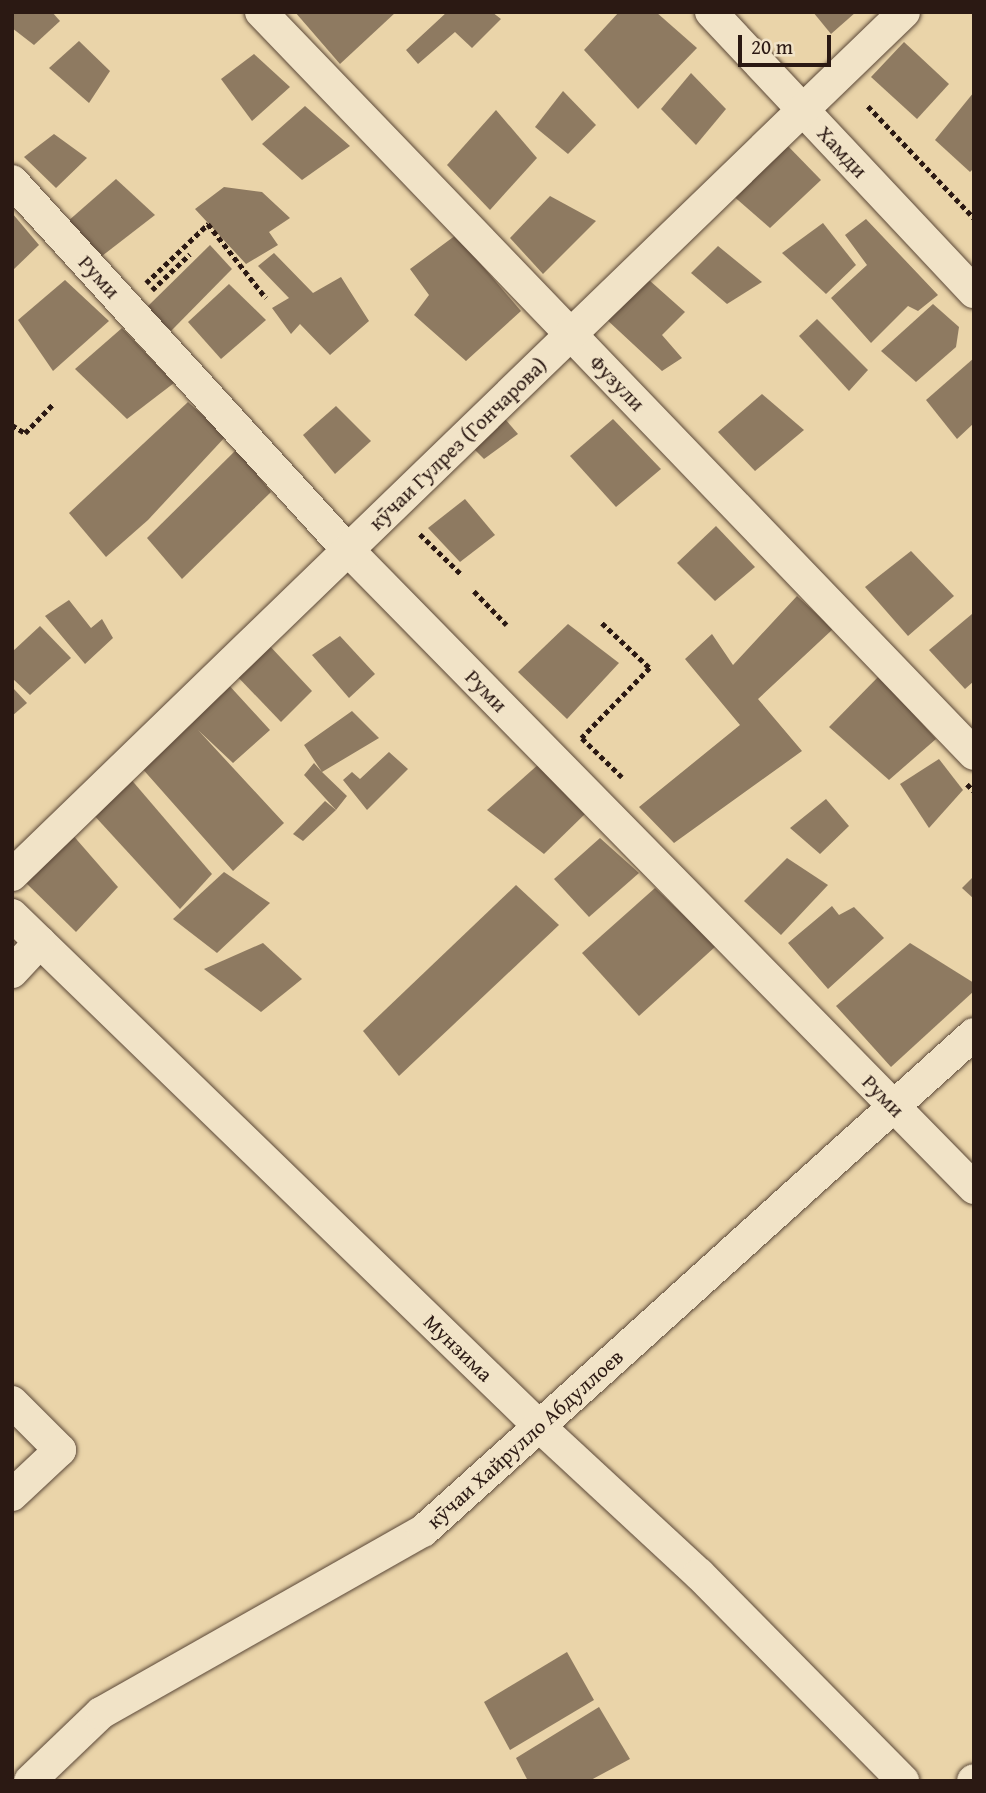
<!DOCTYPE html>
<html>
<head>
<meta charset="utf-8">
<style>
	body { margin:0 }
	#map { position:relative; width:986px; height:1793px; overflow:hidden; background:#ead4a9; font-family:"Gentium Book Plus",serif }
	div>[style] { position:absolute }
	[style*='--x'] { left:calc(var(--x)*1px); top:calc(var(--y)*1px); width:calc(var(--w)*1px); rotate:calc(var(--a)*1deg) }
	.building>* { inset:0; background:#8e7a61 }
	.path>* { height:4.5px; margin-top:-2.25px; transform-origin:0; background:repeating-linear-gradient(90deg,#2b1913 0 5px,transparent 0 8.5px) }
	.roads { filter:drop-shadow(0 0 2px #5b4838) drop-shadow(0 0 2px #5b4838) }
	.minor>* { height:32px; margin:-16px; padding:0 16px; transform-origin:16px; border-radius:16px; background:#f1e3c7 }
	span { translate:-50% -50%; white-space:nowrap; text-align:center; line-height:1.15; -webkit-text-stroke:6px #f1e3c7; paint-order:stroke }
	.street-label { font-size:21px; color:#2b1913 }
	.frame { position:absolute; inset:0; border:14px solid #2b1913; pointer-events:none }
	.scale { position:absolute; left:738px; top:35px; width:93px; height:32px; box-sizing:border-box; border:4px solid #2b1913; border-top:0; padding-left:9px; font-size:21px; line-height:24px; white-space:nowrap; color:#2b1913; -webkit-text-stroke:5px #f1e3c7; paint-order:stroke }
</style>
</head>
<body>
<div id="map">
	<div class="building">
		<i style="clip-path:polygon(12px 12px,52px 12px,60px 21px,34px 45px,12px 28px)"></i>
		<i style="clip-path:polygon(295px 12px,396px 12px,340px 64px)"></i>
		<i style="clip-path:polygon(447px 12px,492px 12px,501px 19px,472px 48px,455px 32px,418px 64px,406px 50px)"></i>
		<i style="clip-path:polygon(619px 12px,656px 12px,697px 48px,638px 109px,584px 50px)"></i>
		<i style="clip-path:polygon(813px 12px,856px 12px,831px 34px)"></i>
		<i style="clip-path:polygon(79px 41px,110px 71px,89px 103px,49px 68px)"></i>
		<i style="clip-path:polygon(904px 42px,949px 84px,917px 119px,871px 77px)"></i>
		<i style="clip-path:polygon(254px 54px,290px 87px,252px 121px,221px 79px)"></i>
		<i style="clip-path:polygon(691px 73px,726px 109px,696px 145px,661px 109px)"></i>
		<i style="clip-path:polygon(563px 91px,596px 125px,568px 154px,535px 127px)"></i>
		<i style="clip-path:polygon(974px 92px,974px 168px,970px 172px,935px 140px)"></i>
		<i style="clip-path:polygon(305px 106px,350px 146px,302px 180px,262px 144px)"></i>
		<i style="clip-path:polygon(496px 110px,537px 158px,490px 210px,447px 165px)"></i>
		<i style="clip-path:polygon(54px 134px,87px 158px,56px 188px,24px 157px)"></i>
		<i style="clip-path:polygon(784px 142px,821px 180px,770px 228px,731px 194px)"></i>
		<i style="clip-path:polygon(116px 179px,155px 215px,102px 256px,67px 222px)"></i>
		<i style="clip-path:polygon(224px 187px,262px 192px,290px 218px,269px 232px,278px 245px,246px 264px,195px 209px)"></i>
		<i style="clip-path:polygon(550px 196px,596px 221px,543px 274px,510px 238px)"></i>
		<i style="clip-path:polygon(12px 213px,39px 245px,12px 271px)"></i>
		<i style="clip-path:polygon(866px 219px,938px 295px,918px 311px,908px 306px,871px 343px,831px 298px,867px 265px,845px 235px)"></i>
		<i style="clip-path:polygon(823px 223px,856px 265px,826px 294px,782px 253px)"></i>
		<i style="clip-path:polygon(456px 235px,521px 311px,466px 361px,414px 315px,429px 295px,410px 269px)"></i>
		<i style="clip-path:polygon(210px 245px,232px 269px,171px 331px,146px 308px)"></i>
		<i style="clip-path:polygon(718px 246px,762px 282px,727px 304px,691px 273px)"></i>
		<i style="clip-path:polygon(274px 253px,313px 293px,341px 277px,369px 321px,330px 355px,300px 324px,291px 334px,272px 308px,289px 298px,258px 266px)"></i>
		<i style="clip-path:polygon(65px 280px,109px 321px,53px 371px,18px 320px)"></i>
		<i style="clip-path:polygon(649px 280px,685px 312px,662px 335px,682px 358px,662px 371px,605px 318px)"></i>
		<i style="clip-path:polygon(229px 284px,266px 320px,221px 359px,188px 322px)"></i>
		<i style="clip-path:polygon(933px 304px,959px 327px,956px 347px,916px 382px,881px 351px)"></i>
		<i style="clip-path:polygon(817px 319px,868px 370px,849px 391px,799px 336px)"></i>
		<i style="clip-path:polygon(122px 328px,174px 383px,127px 419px,75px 369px)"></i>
		<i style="clip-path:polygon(974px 358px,974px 423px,957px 439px,926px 400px)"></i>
		<i style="clip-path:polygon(762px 394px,804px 430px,755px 471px,718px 432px)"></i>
		<i style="clip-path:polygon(188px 402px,226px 436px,148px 520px,106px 557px,69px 513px)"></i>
		<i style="clip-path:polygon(336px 406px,371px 441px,335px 474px,303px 435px)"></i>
		<i style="clip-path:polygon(498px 411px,518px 434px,484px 459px,468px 443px)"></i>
		<i style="clip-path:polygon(613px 419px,661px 469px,616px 507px,570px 456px)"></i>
		<i style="clip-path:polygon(237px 449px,271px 492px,182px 579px,147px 538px)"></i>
		<i style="clip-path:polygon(465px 499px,495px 535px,460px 562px,428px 528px)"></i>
		<i style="clip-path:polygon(716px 526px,755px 567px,715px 601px,677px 563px)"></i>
		<i style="clip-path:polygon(911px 551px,954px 596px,908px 636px,865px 587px)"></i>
		<i style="clip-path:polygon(797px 596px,833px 629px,758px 699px,802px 751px,674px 843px,639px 807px,740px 725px,685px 659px,712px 634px,733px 665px)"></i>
		<i style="clip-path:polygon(69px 600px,91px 628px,102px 619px,113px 638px,85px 664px,45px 616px)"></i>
		<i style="clip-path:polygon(972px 614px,974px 681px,965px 689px,929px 650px)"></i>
		<i style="clip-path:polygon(568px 624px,619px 663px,567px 719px,518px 672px)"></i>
		<i style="clip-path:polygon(40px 626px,71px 658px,30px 695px,12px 678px,12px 652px)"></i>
		<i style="clip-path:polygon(340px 636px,375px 674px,349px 698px,312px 655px)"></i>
		<i style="clip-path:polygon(267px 643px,312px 691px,281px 722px,234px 673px)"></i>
		<i style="clip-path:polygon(879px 676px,936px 739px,889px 780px,829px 727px)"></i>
		<i style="clip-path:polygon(226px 682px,270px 730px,233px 763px,198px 730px,284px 823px,233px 871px,140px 766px)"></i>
		<i style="clip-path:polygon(12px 687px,27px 703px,12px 716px)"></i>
		<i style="clip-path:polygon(352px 711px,379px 738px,322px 772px,347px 796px,336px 810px,304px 775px,314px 763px,322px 772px,304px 745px)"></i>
		<i style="clip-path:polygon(389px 752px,408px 769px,367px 810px,343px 780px,352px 772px,360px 779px)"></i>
		<i style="clip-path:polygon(939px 759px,963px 790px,929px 828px,900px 784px)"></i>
		<i style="clip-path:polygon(540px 763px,587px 812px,544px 854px,487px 810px)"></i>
		<i style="clip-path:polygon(129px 777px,212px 874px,180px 909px,91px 812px)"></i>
		<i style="clip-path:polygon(826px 799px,849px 826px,820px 854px,790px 828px)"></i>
		<i style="clip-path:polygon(325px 801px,336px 810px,303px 841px,293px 834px)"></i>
		<i style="clip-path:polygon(71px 833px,118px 887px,76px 932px,23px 880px)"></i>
		<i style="clip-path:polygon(600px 838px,639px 873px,589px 917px,554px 879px)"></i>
		<i style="clip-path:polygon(787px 858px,828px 885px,781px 935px,744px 901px)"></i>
		<i style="clip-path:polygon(224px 872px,270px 903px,217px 953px,173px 919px)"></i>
		<i style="clip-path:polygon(974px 876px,974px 899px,962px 888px)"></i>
		<i style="clip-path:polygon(516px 885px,559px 925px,399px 1076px,363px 1031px)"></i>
		<i style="clip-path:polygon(655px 888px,716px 946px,639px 1016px,582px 953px)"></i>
		<i style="clip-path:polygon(832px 906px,839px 915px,854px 907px,884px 938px,828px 989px,788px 943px)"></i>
		<i style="clip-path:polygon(263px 943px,302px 979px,261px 1012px,204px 969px)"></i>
		<i style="clip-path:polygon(910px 943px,974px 983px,974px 991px,891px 1067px,836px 1006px)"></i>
		<i style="clip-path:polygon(567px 1652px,594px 1700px,510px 1750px,484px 1702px)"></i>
		<i style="clip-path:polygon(599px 1707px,630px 1759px,589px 1781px,528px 1781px,516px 1758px)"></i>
	</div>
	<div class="path">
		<i style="--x:868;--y:106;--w:154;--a:46.6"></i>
		<i style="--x:146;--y:283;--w:86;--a:-43.6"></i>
		<i style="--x:208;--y:224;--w:94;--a:51.9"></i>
		<i style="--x:152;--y:290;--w:52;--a:-43.5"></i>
		<i style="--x:12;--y:425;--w:15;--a:32"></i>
		<i style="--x:25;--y:433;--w:42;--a:-46"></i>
		<i style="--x:420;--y:534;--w:59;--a:44.3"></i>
		<i style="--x:474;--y:591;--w:47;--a:45.9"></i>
		<i style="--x:602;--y:623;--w:66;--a:43.2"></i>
		<i style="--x:650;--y:668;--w:98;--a:134.2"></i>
		<i style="--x:582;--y:738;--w:56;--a:44.3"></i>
		<i style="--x:967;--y:784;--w:10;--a:45"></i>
	</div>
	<div class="roads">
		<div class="minor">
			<i style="--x:261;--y:12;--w:1029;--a:46.14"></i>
			<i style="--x:711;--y:12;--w:384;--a:46.8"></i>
			<i style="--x:12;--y:181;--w:499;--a:47.7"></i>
			<i style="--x:348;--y:550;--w:894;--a:45.54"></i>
			<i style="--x:12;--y:875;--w:1241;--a:-44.05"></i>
			<i style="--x:12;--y:915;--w:734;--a:44.12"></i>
			<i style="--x:539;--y:1426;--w:218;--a:42.8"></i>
			<i style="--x:699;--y:1574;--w:291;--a:45.4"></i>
			<i style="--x:12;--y:972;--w:41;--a:-47"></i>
			<i style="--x:12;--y:1402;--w:68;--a:45"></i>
			<i style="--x:60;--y:1450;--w:66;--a:136.8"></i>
			<i style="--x:30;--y:1781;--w:98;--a:-43.8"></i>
			<i style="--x:101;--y:1713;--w:370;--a:-29.5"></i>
			<i style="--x:423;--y:1531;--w:742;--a:-42.05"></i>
			<i style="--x:973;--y:1781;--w:1;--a:-45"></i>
		</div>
	</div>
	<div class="street-label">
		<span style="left:842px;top:152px;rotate:47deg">Хамди</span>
		<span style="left:99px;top:277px;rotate:48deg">Руми</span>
		<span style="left:617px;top:383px;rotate:46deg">Фузули</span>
		<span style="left:458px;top:444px;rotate:-44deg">кӯчаи Гулрез (Гончарова)</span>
		<span style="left:486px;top:691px;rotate:46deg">Руми</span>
		<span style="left:883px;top:1096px;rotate:46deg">Руми</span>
		<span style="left:458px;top:1348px;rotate:44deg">Мунзима</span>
		<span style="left:525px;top:1439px;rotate:-42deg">кӯчаи Хайрулло Абдуллоев</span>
	</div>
	<div class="frame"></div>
	<div class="scale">20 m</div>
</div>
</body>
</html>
